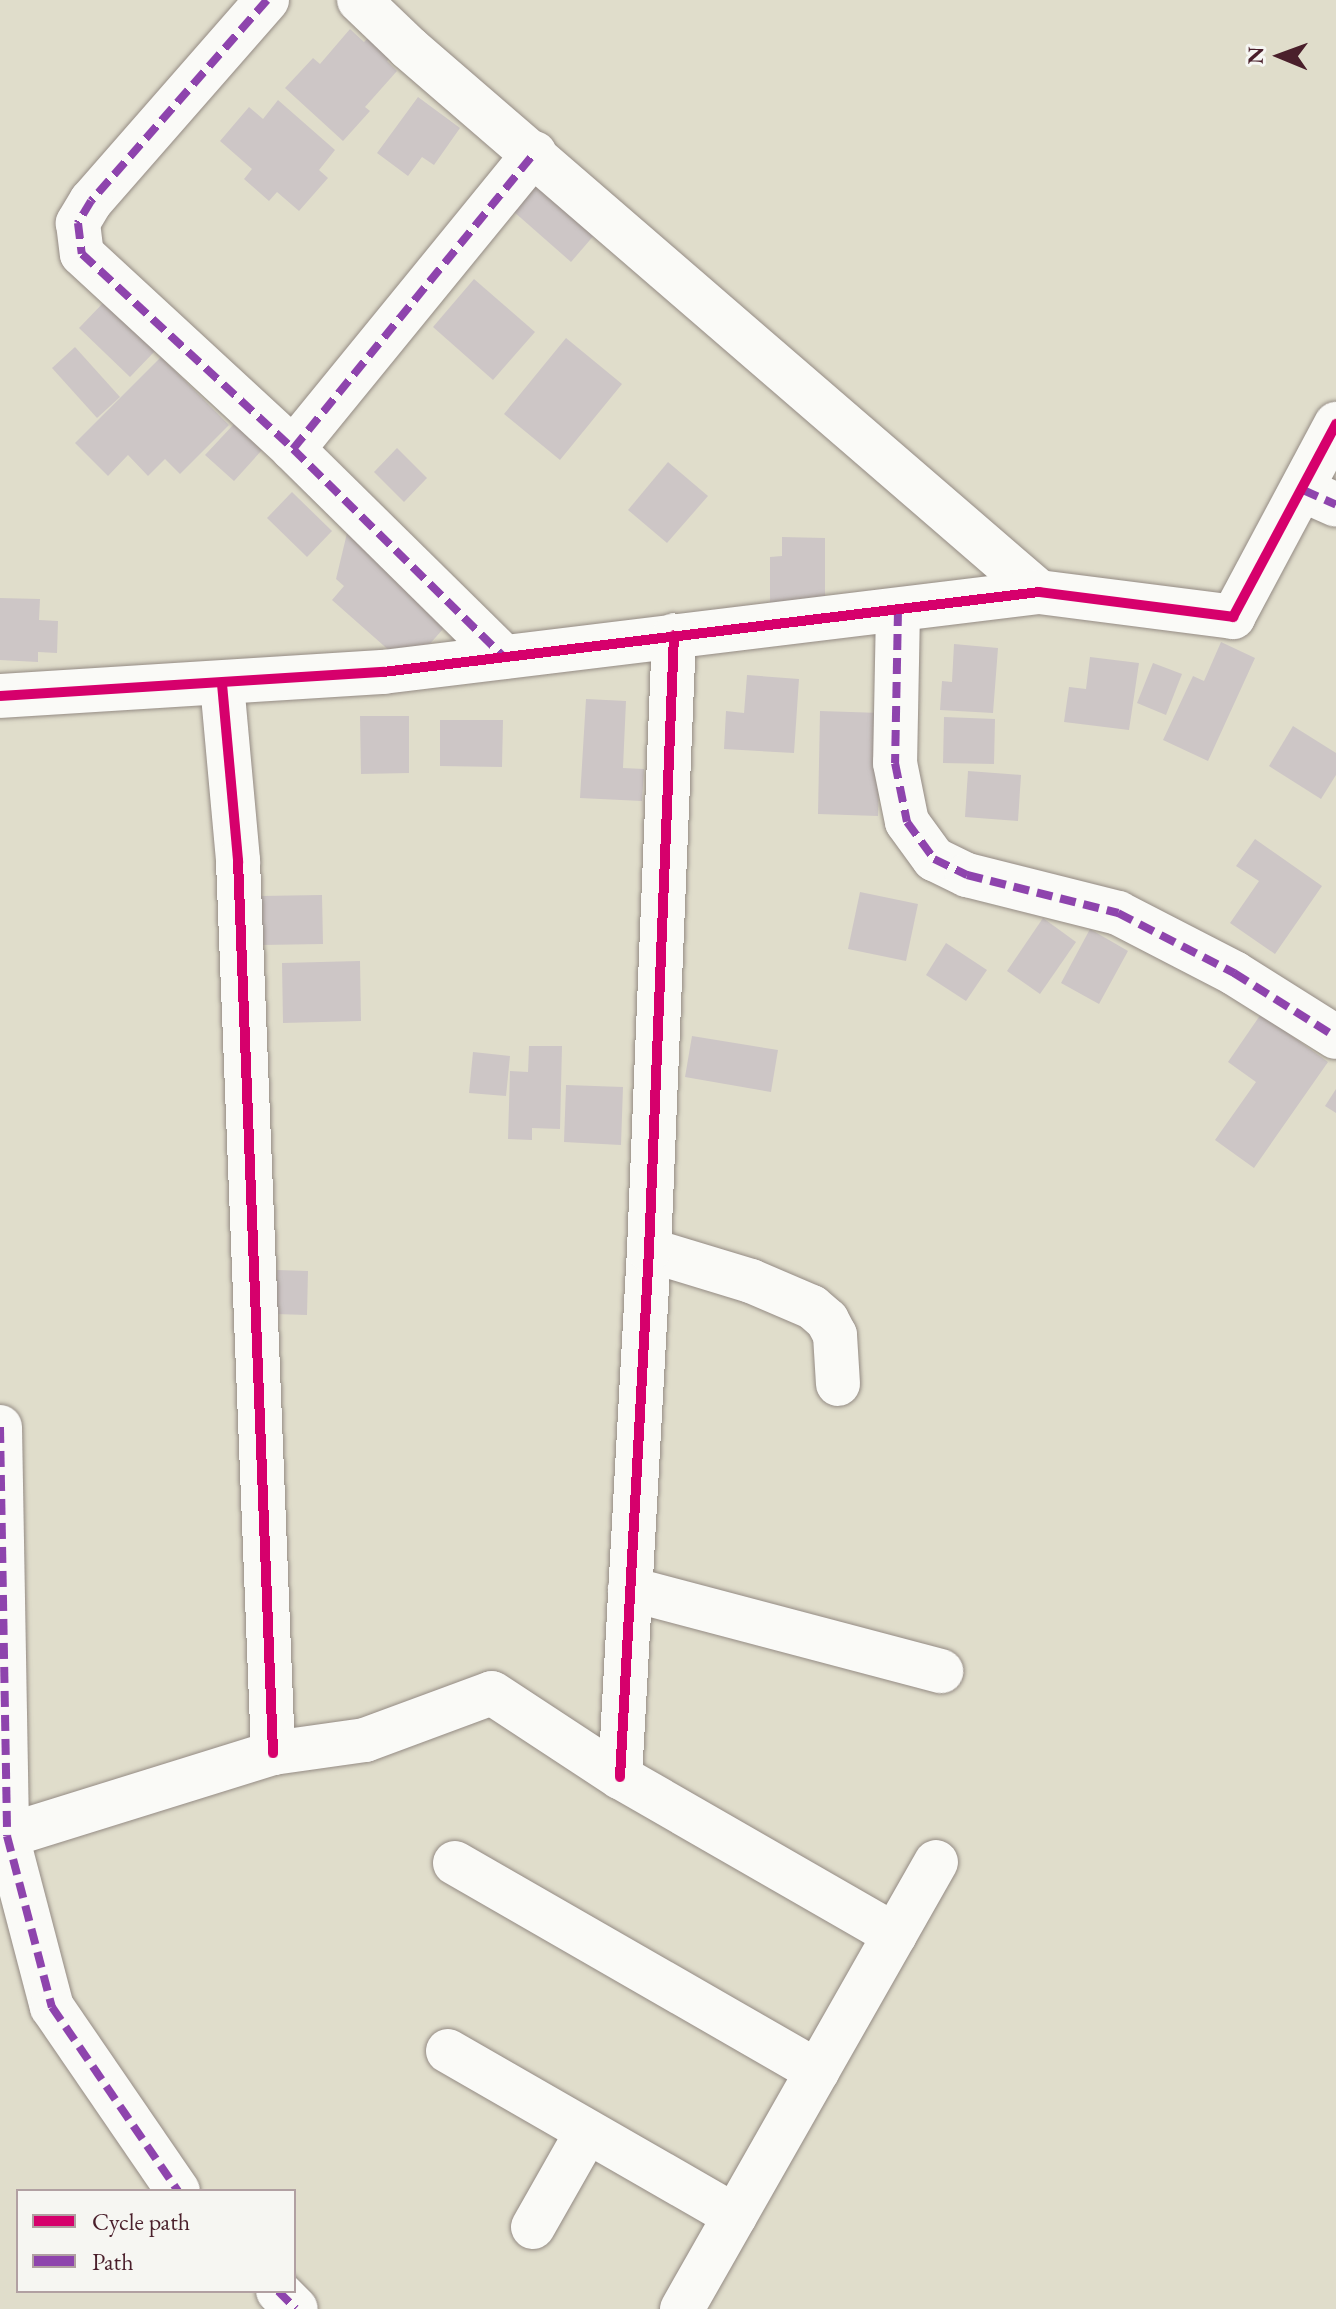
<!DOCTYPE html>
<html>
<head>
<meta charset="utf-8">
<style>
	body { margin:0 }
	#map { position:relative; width:1336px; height:2309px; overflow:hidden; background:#e0ddcb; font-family:"EB Garamond",serif }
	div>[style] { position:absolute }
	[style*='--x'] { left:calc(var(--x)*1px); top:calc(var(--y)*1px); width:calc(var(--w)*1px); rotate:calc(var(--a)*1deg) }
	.building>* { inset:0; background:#cdc6c6 }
	.roads { filter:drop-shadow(0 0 2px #948b84) drop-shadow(0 0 2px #948b84) }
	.minor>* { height:44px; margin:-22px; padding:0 22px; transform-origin:22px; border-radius:22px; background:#fafaf7 }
	.quiet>* { height:8px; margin-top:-4px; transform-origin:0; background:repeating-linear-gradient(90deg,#8e44ad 0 16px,transparent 0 24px) }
	.cycleway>* { height:10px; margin:-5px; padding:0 5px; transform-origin:5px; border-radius:5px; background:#d6006c }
	span { translate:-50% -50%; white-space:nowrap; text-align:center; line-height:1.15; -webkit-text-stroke:8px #f6f6f2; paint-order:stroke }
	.legend { position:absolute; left:16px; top:2189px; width:280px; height:104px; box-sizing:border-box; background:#f6f6f2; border:2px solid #b1a0a2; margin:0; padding:10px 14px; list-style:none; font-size:24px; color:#4a1f2b }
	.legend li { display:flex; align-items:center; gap:16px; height:40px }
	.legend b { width:40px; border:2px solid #b1a0a2 }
	.north { position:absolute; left:1240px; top:16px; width:80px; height:80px; -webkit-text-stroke:6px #f6f6f2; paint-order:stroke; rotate:271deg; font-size:22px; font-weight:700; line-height:32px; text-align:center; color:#4a1f2b }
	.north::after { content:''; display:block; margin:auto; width:28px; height:36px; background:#4a1f2b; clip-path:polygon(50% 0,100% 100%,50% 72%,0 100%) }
</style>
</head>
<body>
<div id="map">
	<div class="building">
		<i style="clip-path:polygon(350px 29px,364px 42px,374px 32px,396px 52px,387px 61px,397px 71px,365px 107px,370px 111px,343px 141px,285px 88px,313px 58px,320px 64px)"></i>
		<i style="clip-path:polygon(418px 97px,460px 128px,434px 165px,422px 157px,408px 176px,377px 153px)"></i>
		<i style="clip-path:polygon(278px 100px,335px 150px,319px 170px,328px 178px,299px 211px,277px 192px,269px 201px,244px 179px,252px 169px,220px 141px,249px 107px,263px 119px)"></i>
		<i style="clip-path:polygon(545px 175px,602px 226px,571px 262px,513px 211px)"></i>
		<i style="clip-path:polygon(474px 279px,535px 332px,493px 380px,433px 327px)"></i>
		<i style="clip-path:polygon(104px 302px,155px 351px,130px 377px,79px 328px)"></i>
		<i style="clip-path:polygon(566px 338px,622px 384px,560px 460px,504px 414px)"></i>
		<i style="clip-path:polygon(75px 347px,120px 397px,97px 418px,52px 368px)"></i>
		<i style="clip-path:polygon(161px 357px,229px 425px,180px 474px,165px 459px,148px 476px,128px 455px,108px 476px,75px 443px)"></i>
		<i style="clip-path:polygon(234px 424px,262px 450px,234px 481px,205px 455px)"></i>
		<i style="clip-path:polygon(397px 448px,427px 478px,404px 502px,374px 472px)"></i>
		<i style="clip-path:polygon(668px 462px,708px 496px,667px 543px,628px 510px)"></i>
		<i style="clip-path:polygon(292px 492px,332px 531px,307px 557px,267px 518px)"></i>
		<i style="clip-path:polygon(348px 529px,451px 620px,420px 655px,400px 660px,332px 600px,344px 586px,336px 579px)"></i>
		<i style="clip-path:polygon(782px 537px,825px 538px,825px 608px,770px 608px,770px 557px,782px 556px)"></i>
		<i style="clip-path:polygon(0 598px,40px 599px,39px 620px,58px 621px,57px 653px,38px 652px,38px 662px,0 660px)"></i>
		<i style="clip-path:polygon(1221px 642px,1255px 658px,1208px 761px,1163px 740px,1193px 676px,1204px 681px)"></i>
		<i style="clip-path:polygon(954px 644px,998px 648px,993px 713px,940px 710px,942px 681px,952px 682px)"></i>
		<i style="clip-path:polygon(1090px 657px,1139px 663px,1129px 730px,1064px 722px,1069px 687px,1086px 689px)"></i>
		<i style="clip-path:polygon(1153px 663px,1182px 674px,1166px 715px,1137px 703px)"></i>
		<i style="clip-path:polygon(747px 675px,799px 679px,794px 753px,724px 749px,726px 711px,744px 713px)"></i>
		<i style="clip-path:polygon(586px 699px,626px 701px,623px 768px,644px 769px,642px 801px,580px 798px)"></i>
		<i style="clip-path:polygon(820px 711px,881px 713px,878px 816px,818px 814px)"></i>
		<i style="clip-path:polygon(360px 716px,409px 716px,409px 773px,361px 774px)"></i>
		<i style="clip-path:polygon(944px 717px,995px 719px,994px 764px,943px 763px)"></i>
		<i style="clip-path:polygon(440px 720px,503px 720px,502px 767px,440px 766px)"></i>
		<i style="clip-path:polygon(1293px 726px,1336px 753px,1336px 775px,1321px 799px,1269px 766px)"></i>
		<i style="clip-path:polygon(968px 771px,1021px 775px,1018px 821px,965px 817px)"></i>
		<i style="clip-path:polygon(1255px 839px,1322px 886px,1275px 954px,1230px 923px,1259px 881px,1236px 866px)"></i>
		<i style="clip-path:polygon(860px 892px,918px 904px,906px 961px,848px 949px)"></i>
		<i style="clip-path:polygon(322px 895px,323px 944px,261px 945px,260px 896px)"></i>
		<i style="clip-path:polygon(1043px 918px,1076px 942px,1040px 994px,1007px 971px)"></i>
		<i style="clip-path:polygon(1090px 929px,1128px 951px,1099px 1004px,1061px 983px)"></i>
		<i style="clip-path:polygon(946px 943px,987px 970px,966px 1001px,926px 975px)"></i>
		<i style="clip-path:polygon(360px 961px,361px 1021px,283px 1023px,282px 963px)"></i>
		<i style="clip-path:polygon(1261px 1014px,1328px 1062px,1254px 1168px,1215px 1140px,1256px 1082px,1228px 1062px)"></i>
		<i style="clip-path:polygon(692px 1036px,778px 1050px,771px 1092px,685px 1077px)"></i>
		<i style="clip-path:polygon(529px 1046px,562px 1046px,560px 1129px,532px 1128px,532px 1140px,508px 1139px,510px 1071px,528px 1072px)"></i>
		<i style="clip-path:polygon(473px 1052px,510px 1056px,506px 1096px,469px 1093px)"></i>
		<i style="clip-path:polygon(566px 1085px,623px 1087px,621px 1145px,564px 1142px)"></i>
		<i style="clip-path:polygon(1336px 1089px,1336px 1113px,1325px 1106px)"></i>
		<i style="clip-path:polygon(277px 1270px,308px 1271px,307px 1315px,275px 1314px)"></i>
	</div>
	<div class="roads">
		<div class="minor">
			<i style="--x:267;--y:0;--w:267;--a:131.2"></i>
			<i style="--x:91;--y:201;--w:26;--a:121"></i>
			<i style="--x:78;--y:223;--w:31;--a:83"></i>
			<i style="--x:82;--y:254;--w:287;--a:42.7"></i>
			<i style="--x:293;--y:449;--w:296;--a:44.6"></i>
			<i style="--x:359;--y:0;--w:69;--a:43.8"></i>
			<i style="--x:409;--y:48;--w:832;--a:40.81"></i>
			<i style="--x:293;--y:449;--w:382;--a:-50.8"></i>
			<i style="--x:1303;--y:490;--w:36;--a:24"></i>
			<i style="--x:898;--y:610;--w:153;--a:91.1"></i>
			<i style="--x:895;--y:763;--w:60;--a:78.5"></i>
			<i style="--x:907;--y:822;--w:46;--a:53.9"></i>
			<i style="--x:934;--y:859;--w:37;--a:26"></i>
			<i style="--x:967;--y:875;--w:156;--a:14.1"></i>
			<i style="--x:1118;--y:913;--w:131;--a:27.3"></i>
			<i style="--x:1234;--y:973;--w:120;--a:32.1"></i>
			<i style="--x:222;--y:684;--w:178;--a:84.8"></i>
			<i style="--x:238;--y:861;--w:893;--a:87.75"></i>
			<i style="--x:0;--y:696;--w:384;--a:-3.6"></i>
			<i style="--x:383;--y:672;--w:661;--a:-6.95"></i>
			<i style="--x:1039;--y:592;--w:196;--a:7.3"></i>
			<i style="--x:1233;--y:617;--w:219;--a:-61.9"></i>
			<i style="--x:649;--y:1250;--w:107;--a:16.9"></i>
			<i style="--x:751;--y:1281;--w:66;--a:23.1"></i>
			<i style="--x:812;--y:1307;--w:20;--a:41"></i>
			<i style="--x:827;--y:1320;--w:17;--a:62"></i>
			<i style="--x:835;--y:1335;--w:49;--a:86.5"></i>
			<i style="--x:0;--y:1427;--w:409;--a:89"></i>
			<i style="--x:7;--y:1836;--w:177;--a:75.3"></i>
			<i style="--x:52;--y:2007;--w:223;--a:55.6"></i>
			<i style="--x:630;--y:1589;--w:322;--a:14.8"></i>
			<i style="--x:620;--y:1777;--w:528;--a:-86.85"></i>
			<i style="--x:649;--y:1250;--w:615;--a:-87.67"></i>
			<i style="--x:0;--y:1838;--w:286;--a:-17.3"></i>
			<i style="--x:273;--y:1753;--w:93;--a:-8"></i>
			<i style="--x:365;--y:1740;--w:135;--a:-20.3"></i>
			<i style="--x:492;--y:1693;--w:153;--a:33.3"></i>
			<i style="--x:620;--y:1777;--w:317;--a:29.9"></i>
			<i style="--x:455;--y:1863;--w:418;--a:29.9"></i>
			<i style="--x:448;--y:2051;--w:331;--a:29.9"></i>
			<i style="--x:533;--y:2227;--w:109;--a:-60.4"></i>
			<i style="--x:278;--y:2291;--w:25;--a:45"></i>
			<i style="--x:682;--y:2309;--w:514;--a:-60.39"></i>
		</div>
	</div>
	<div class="quiet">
		<i style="--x:267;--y:0;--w:267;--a:131.2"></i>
		<i style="--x:91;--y:201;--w:26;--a:121"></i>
		<i style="--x:78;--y:223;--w:31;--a:83"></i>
		<i style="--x:82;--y:254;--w:287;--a:42.7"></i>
		<i style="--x:293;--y:449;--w:296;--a:44.6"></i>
		<i style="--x:293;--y:449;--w:382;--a:-50.8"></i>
		<i style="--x:1303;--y:490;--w:36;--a:24"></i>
		<i style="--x:898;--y:610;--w:153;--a:91.1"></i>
		<i style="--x:895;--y:763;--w:60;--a:78.5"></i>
		<i style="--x:907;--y:822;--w:46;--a:53.9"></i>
		<i style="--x:934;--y:859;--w:37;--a:26"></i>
		<i style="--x:967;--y:875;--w:156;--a:14.1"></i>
		<i style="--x:1118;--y:913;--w:131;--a:27.3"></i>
		<i style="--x:1234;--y:973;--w:120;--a:32.1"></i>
		<i style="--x:0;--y:1427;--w:409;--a:89"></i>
		<i style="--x:7;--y:1836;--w:177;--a:75.3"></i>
		<i style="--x:52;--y:2007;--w:223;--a:55.6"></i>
		<i style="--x:278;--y:2291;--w:25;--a:45"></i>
	</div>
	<div class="cycleway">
		<i style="--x:222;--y:684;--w:178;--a:84.8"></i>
		<i style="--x:238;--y:861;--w:893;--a:87.75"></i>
		<i style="--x:0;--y:696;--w:384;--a:-3.6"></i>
		<i style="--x:383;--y:672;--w:661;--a:-6.95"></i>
		<i style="--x:1039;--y:592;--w:196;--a:7.3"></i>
		<i style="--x:1233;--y:617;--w:219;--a:-61.9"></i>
		<i style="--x:620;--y:1777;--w:528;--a:-86.85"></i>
		<i style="--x:649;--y:1250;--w:615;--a:-87.67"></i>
	</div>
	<ul class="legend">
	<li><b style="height:10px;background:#d6006c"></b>Cycle path</li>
	<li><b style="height:10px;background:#8e44ad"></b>Path</li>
	</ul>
	<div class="north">N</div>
</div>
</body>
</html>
